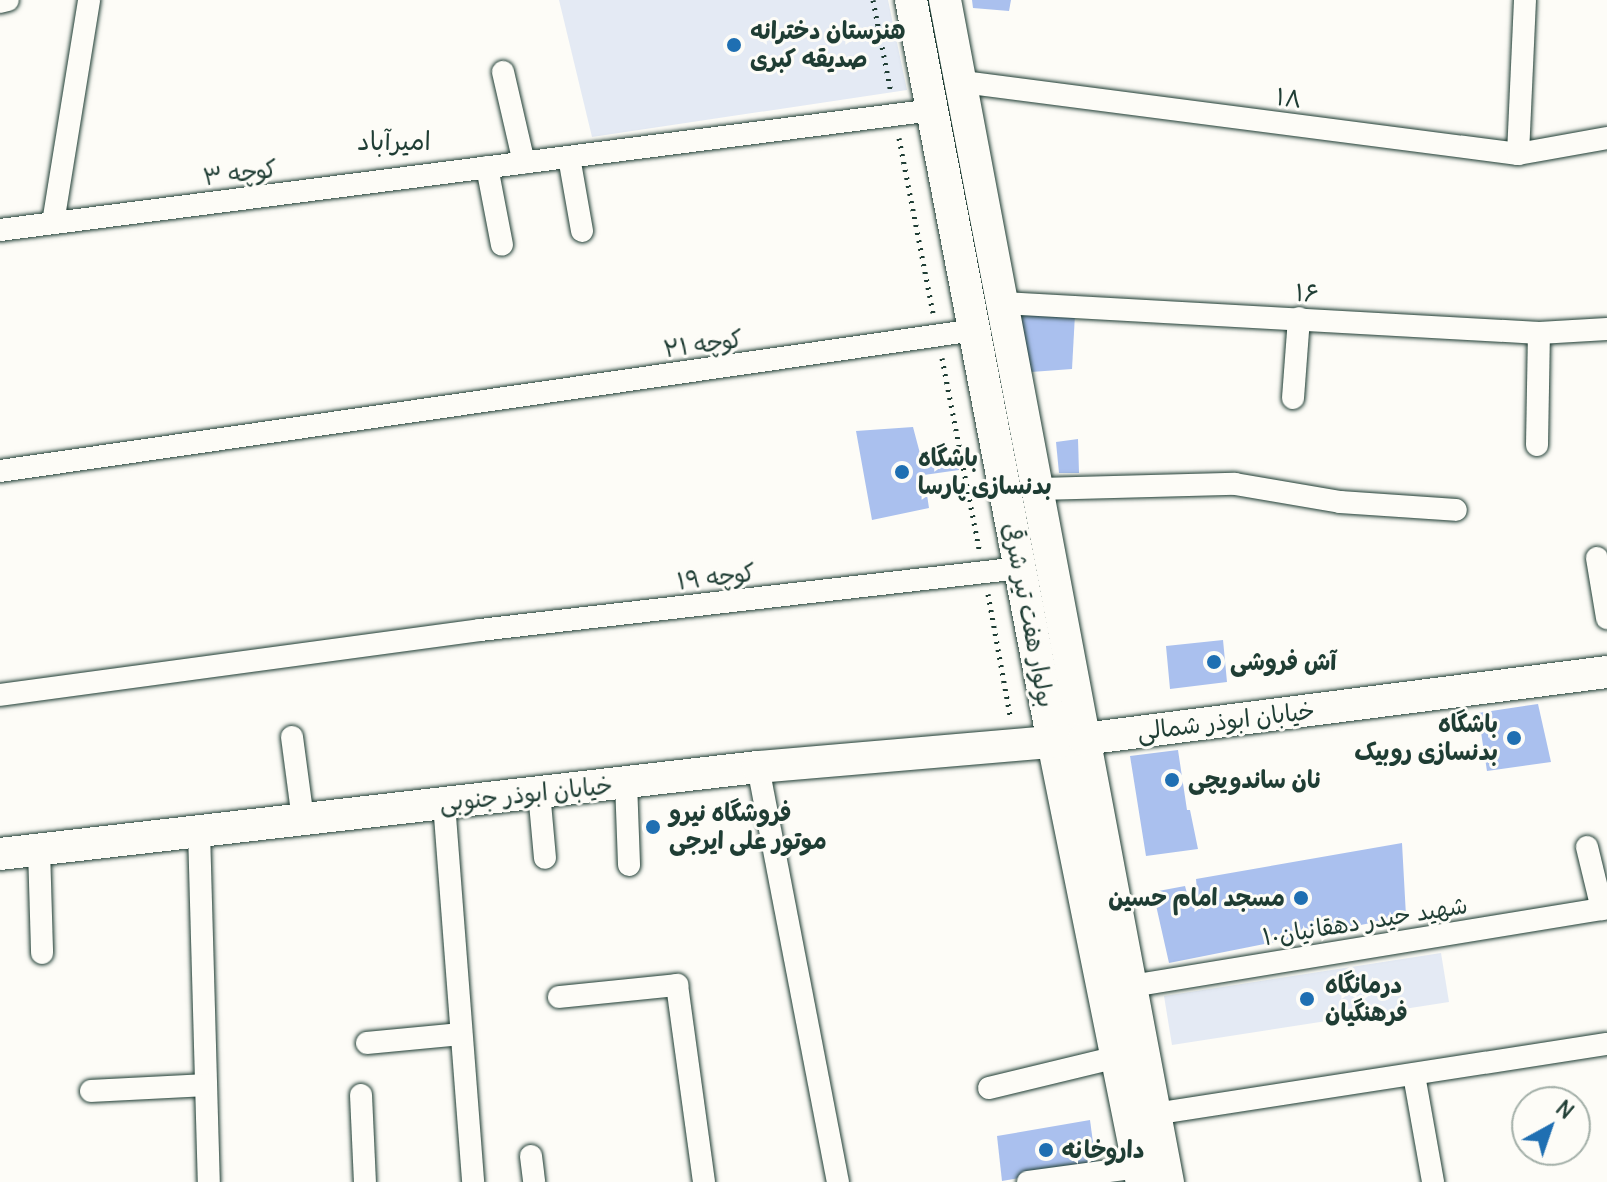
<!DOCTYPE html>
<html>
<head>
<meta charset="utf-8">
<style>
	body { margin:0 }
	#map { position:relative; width:1607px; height:1182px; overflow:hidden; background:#fdfcf7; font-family:Delius,"Playpen Sans Arabic",sans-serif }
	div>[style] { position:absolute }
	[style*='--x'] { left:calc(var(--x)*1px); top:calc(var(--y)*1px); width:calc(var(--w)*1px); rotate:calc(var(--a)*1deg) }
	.built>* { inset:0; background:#e4eaf4 }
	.building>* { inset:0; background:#aac0ee }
	.path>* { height:5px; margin-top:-2.5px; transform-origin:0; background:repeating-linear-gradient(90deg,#1f3d34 0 2px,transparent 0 8px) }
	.roads { filter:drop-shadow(0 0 2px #1f3d34) drop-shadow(0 0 2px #1f3d34) }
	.street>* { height:22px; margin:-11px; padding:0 11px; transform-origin:11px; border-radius:11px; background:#fdfcf7 }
	.secondary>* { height:32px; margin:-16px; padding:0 16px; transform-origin:16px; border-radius:16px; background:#fdfcf7 }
	.dots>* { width:22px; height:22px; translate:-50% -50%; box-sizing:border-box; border:4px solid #fdfcf7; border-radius:50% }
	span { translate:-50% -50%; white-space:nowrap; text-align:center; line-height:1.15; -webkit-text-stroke:6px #fdfcf7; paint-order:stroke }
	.poi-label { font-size:24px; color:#1f3d34; font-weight:700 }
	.left { translate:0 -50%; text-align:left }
	.right { translate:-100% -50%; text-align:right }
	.street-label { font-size:24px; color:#1f3d34 }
	.neighbourhood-label { font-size:26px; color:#1f3d34 }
	.north { position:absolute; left:1511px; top:1086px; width:80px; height:80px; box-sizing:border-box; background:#fdfcf7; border:2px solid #a4b0a9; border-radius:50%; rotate:40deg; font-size:22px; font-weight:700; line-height:32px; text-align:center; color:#1f3d34 }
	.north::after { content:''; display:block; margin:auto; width:28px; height:36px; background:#1f6fb2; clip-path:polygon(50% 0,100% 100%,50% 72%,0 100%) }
</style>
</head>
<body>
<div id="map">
	<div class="built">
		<i style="clip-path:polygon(559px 0,888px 0,907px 90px,592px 137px)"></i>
		<i style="clip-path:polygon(1441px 953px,1449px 1002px,1172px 1045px,1164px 996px)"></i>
	</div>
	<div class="building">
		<i style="clip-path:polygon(972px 0,1011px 0,1009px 11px,973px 8px)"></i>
		<i style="clip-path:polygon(1020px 311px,1075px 314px,1072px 369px,1031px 372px)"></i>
		<i style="clip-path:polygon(913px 427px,922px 461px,957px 456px,959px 470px,924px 475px,929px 508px,872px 520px,856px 431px)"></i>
		<i style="clip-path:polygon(1078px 439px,1079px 473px,1059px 473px,1056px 442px)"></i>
		<i style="clip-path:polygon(1223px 640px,1227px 682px,1170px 689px,1166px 646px)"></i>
		<i style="clip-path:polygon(1538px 704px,1551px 762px,1487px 771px,1478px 713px)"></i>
		<i style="clip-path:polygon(1178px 750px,1187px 810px,1190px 810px,1198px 849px,1146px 856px,1130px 756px)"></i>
		<i style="clip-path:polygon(1402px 843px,1406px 916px,1169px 963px,1153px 892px,1185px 886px,1190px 904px,1198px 902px,1196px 879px)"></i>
		<i style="clip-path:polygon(1090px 1120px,1096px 1165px,1002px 1181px,997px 1136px)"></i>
	</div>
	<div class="path">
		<i style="--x:873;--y:0;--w:95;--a:79"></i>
		<i style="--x:899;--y:138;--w:178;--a:79"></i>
		<i style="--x:942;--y:358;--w:195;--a:79"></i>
		<i style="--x:988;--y:594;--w:123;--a:79.7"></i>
	</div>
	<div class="roads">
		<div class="street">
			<i style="--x:0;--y:2;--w:8;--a:-14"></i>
			<i style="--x:503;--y:72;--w:93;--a:77"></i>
			<i style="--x:963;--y:82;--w:560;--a:7.39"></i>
			<i style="--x:1518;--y:154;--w:90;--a:-10.2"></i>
			<i style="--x:1518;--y:154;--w:154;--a:-87.4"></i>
			<i style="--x:569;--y:157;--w:75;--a:80"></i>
			<i style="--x:487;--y:167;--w:79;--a:79.1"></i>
			<i style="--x:53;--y:223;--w:226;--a:-80.8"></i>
			<i style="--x:0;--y:230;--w:941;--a:-7.33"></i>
			<i style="--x:1003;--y:303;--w:537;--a:3.2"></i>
			<i style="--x:1539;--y:333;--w:68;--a:-3.4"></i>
			<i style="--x:1293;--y:398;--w:80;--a:-85.7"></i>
			<i style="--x:1537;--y:445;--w:112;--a:-89"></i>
			<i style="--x:0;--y:471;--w:985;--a:-8.23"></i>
			<i style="--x:1039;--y:489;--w:196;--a:-1.5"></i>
			<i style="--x:1235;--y:484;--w:107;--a:9.7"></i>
			<i style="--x:1340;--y:502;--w:116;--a:3.9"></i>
			<i style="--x:1597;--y:558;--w:61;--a:80.5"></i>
			<i style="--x:0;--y:695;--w:484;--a:-7.7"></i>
			<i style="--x:480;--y:630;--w:544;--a:-6.55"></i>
			<i style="--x:292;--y:737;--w:83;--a:82.4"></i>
			<i style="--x:758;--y:767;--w:423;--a:79.1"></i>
			<i style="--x:626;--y:782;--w:83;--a:87.9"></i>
			<i style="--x:539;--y:792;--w:66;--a:84.8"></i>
			<i style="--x:444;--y:803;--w:380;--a:85.6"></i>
			<i style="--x:199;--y:831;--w:351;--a:88.4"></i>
			<i style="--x:1587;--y:847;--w:64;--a:76.4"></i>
			<i style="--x:39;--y:849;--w:104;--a:88.3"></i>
			<i style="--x:1131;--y:986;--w:482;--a:-9.3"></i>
			<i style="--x:559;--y:997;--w:119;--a:-5.8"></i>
			<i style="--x:677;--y:985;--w:199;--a:82.2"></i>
			<i style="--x:367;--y:1043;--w:94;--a:-5.5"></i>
			<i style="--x:1414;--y:1075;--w:109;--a:79.9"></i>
			<i style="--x:989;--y:1088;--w:132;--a:-13.6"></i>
			<i style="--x:91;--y:1091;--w:115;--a:-3"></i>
			<i style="--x:361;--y:1095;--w:87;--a:87.4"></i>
			<i style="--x:1154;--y:1114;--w:458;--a:-8.8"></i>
			<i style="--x:531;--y:1156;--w:26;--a:83"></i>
			<i style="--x:1028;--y:1182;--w:112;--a:-7.7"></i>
		</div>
		<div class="secondary">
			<i style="--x:911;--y:0;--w:755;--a:79.17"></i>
			<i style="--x:1053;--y:742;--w:449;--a:78.6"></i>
			<i style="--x:945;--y:0;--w:1203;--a:79.32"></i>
			<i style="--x:0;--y:854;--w:763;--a:-6.55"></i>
			<i style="--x:758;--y:767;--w:327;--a:-4.9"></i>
			<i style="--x:1084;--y:739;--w:527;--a:-7.3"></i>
		</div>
	</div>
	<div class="dots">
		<i style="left:734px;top:45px;background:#1f6fb2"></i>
		<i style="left:902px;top:472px;background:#1f6fb2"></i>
		<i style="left:1214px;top:662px;background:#1f6fb2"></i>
		<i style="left:1514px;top:738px;background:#1f6fb2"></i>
		<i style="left:1172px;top:780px;background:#1f6fb2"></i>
		<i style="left:653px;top:827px;background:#1f6fb2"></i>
		<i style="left:1301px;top:898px;background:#1f6fb2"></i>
		<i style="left:1307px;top:999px;background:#1f6fb2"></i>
		<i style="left:1046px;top:1150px;background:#1f6fb2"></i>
	</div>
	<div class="poi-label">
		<span class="left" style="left:750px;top:45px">هنرستان دخترانه<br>صدیقه کبری</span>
		<span class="left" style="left:918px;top:472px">باشگاه<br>بدنسازی پارسا</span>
		<span class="left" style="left:1230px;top:662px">آش فروشی</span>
		<span class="right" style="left:1498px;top:738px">باشگاه<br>بدنسازی روبیک</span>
		<span class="left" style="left:1188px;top:780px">نان ساندویچی</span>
		<span class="left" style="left:669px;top:827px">فروشگاه نیرو<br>موتور علی ایرجی</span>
		<span class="right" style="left:1285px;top:898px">مسجد امام حسین</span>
		<span class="left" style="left:1325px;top:999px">درمانگاه<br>فرهنگیان</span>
		<span class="left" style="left:1062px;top:1150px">داروخانه</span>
	</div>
	<div class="street-label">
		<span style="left:1289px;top:98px;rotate:7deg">۱۸</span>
		<span style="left:240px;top:173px;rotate:-7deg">کوچه ۳</span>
		<span style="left:1307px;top:293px;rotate:3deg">۱۶</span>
		<span style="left:703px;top:344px;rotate:-8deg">کوچه ۲۱</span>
		<span style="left:716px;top:577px;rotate:-7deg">کوچه ۱۹</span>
		<span style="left:1029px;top:615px;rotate:79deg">بولوار هفت تیر شرقی</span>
		<span style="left:1226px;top:721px;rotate:-7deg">خیابان ابوذر شمالی</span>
		<span style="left:526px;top:794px;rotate:-6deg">خیابان ابوذر جنوبی</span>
		<span style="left:1365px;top:921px;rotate:-9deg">شهید حیدر دهقانیان۱۰</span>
	</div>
	<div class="neighbourhood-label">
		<span style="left:394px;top:141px">امیرآباد</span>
	</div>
	<div class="north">N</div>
</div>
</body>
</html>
